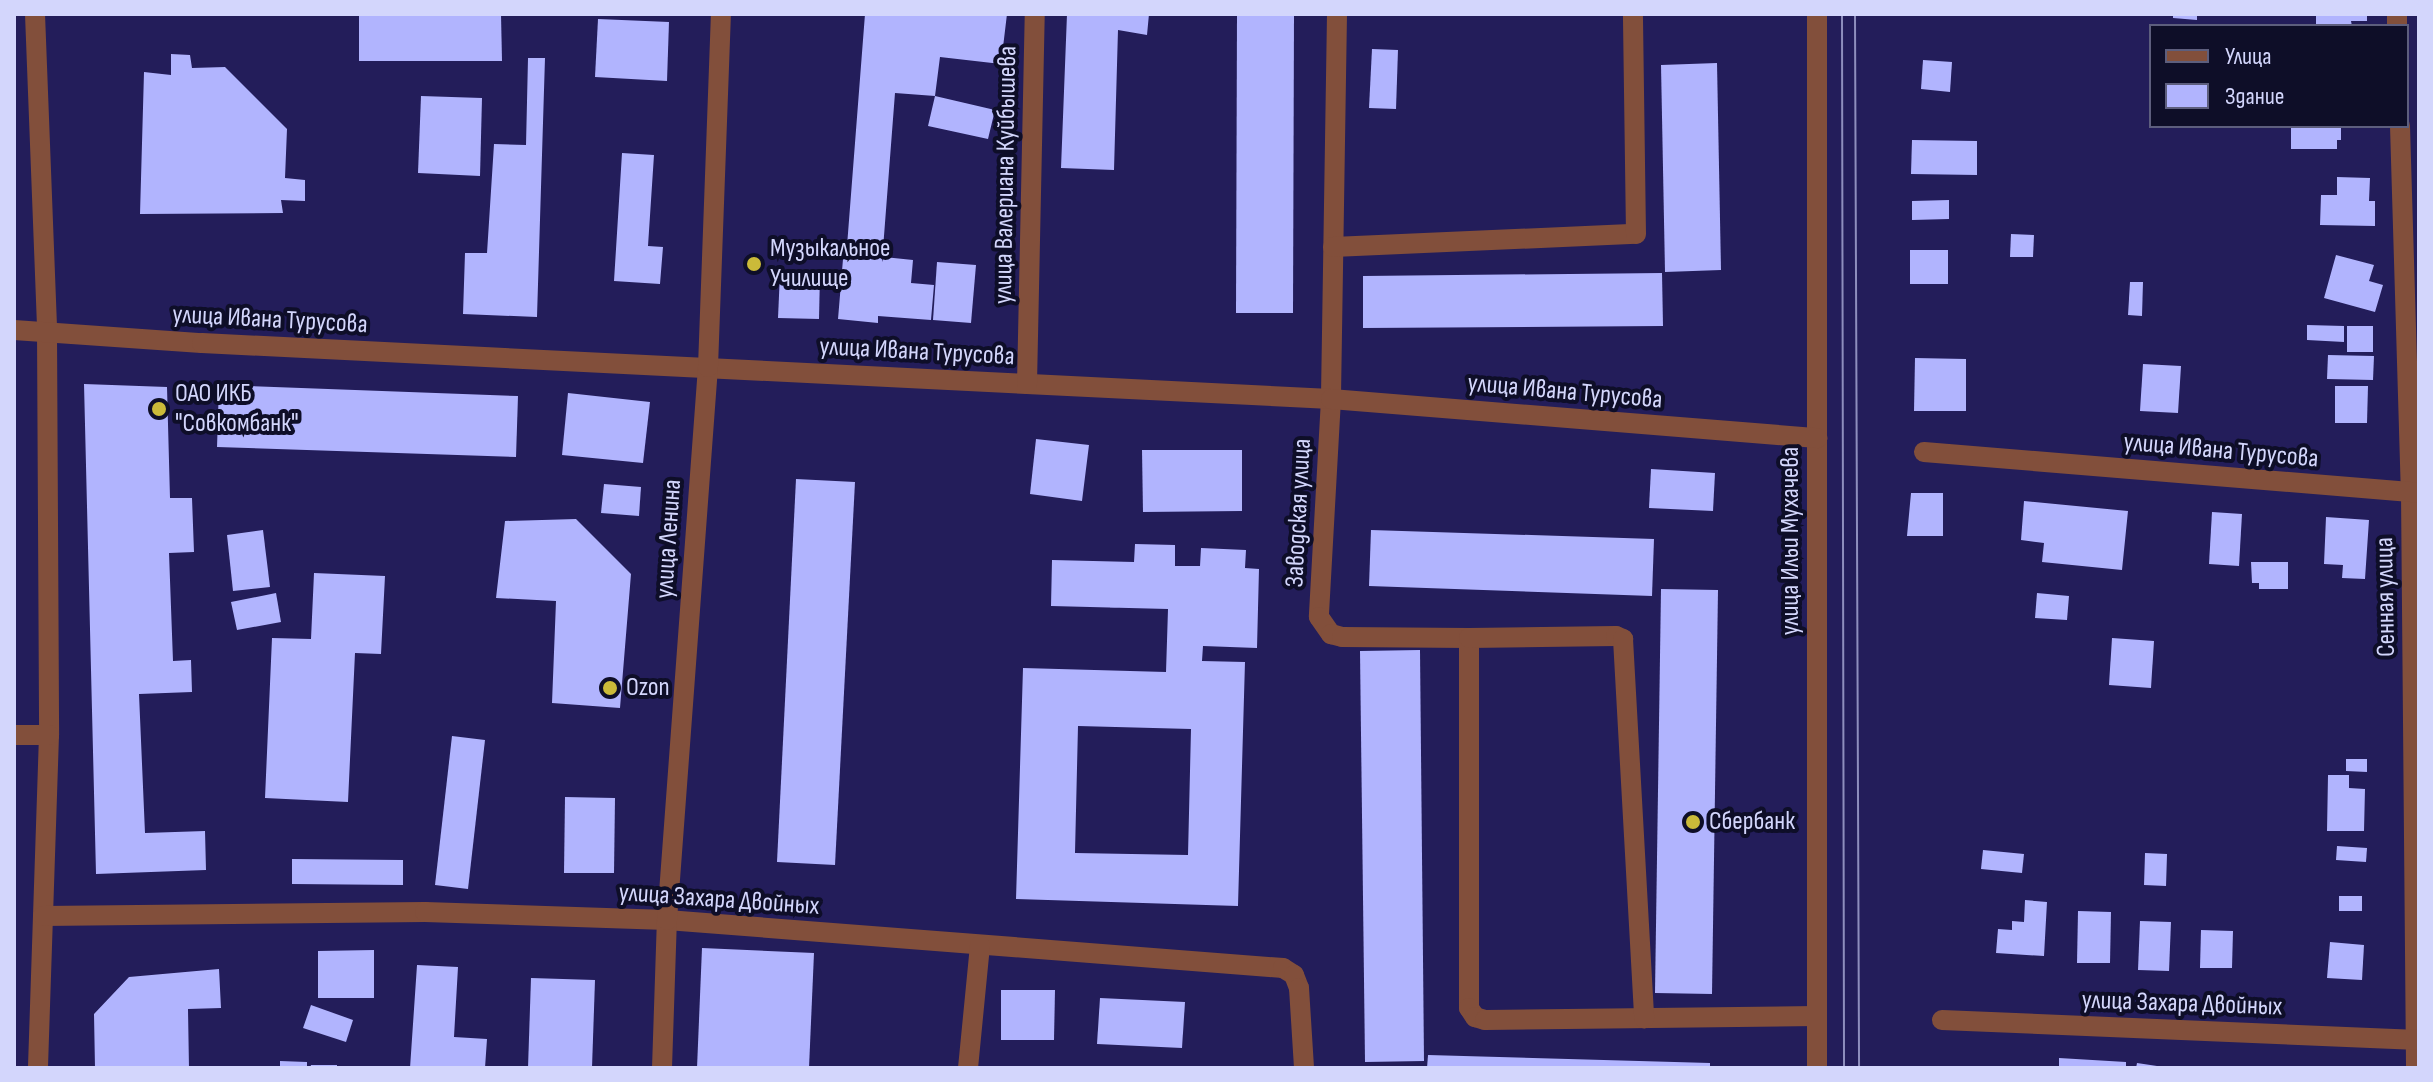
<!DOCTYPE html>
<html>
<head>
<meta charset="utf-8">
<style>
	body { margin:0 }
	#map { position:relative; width:2433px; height:1082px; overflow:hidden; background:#231d5a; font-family:"Sofia Sans Condensed",sans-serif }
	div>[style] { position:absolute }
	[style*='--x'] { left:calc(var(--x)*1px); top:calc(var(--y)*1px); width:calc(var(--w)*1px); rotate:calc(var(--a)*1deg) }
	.building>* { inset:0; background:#b1b4fe }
	.minor>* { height:20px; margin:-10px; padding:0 10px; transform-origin:10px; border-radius:10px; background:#824f3b }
	.tram>* { height:2px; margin:-1px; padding:0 1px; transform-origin:1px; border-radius:1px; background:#8e8ebd }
	.dots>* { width:22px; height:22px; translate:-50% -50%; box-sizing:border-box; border:4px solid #0e0e28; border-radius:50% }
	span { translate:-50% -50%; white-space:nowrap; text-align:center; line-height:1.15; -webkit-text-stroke:8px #0e0e28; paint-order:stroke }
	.street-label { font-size:26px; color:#d3d6fc }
	.poi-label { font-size:26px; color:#d3d6fc }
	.left { translate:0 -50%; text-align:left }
	.frame { position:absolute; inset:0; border:16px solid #d3d6fc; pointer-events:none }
	.legend { position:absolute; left:2149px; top:24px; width:260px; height:104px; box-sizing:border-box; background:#0e0e28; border:2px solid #5d5e7d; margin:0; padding:10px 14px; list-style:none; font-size:24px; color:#d3d6fc }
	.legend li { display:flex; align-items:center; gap:16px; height:40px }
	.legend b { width:40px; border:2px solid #5d5e7d }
</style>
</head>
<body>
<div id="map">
	<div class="building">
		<i style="clip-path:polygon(359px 14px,501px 14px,502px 61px,359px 61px)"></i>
		<i style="clip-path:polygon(865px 14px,1007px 14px,1001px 64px,940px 57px,935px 96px,995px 110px,988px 139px,928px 126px,935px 96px,895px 93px,882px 262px,884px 257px,913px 260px,911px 283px,934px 285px,931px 320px,878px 316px,878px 323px,838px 319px,843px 259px,846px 259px)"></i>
		<i style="clip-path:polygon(1067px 14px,1149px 14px,1147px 35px,1118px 30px,1114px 170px,1061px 168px)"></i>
		<i style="clip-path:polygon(1237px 14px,1294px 14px,1293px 313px,1236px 313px)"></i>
		<i style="clip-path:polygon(2173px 14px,2197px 14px,2197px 20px,2173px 18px)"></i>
		<i style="clip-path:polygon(2316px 14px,2367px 14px,2367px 21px,2351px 21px,2352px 26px,2316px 26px)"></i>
		<i style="clip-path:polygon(598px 19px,669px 22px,667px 81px,595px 77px)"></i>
		<i style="clip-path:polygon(1372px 49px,1398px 50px,1396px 109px,1369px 108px)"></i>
		<i style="clip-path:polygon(171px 54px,190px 55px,192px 68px,225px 67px,287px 129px,285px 178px,305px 180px,305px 201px,281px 200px,283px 213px,140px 214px,144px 72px,171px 75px)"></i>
		<i style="clip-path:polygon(528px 58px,545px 58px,537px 317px,463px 314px,465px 253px,487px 253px,494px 144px,526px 145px)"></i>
		<i style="clip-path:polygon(1923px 60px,1952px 62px,1950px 92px,1921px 89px)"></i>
		<i style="clip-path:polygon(1717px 63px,1721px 270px,1665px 272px,1661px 65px)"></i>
		<i style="clip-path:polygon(421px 96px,482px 98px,480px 176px,418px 173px)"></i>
		<i style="clip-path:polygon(2291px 126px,2341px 126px,2341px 140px,2337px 140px,2337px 149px,2291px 149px)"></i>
		<i style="clip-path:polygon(1912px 140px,1977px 141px,1977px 175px,1911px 174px)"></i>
		<i style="clip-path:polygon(622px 153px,654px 155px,648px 246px,663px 247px,660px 284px,614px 281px)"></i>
		<i style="clip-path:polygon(2337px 177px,2370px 178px,2369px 201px,2375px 201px,2375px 226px,2320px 225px,2321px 195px,2337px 195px)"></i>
		<i style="clip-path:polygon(1949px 200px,1949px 219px,1912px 220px,1912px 201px)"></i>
		<i style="clip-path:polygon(2011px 234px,2034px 235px,2033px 257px,2010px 257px)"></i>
		<i style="clip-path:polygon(1910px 250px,1948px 250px,1948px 284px,1910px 284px)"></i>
		<i style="clip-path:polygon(2336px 255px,2374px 265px,2369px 281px,2383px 285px,2375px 312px,2324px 298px)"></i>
		<i style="clip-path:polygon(937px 262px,976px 265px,971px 323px,933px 320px)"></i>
		<i style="clip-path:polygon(780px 273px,820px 274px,819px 319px,778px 318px)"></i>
		<i style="clip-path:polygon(1662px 273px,1663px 326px,1363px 328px,1363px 276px)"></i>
		<i style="clip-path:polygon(2130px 282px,2143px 282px,2142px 316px,2128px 315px)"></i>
		<i style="clip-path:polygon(2307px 325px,2344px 326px,2344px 342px,2307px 340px)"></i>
		<i style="clip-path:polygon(2347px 326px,2373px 326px,2373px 352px,2347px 352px)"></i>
		<i style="clip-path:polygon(2328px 355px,2374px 356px,2373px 380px,2327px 379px)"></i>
		<i style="clip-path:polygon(1915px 358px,1966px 359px,1966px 411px,1914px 411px)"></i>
		<i style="clip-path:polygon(2143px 364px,2181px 366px,2178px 413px,2140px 411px)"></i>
		<i style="clip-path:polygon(84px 384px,167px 387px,170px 498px,192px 498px,194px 552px,169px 553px,173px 661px,191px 660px,192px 692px,139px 694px,145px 833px,205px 831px,206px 870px,96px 874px)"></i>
		<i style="clip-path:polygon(219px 385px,518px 396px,516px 457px,217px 447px)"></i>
		<i style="clip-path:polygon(2335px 386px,2368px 386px,2367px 423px,2335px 423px)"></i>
		<i style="clip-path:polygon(568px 393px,650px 402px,643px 463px,562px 455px)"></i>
		<i style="clip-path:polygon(1036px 439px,1089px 445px,1082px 501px,1030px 494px)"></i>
		<i style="clip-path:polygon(1142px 450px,1242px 450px,1242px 511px,1143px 512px)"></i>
		<i style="clip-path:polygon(1651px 469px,1715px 473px,1713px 511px,1649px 508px)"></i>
		<i style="clip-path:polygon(796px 479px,855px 482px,835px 865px,777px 862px)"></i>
		<i style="clip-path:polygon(604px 484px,641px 487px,639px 516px,601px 513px)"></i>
		<i style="clip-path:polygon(1911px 493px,1943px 493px,1943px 536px,1907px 536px)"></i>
		<i style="clip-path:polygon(2024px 501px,2128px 511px,2122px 570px,2042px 562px,2044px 543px,2021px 540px)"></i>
		<i style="clip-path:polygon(2212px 512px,2242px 514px,2239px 566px,2209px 564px)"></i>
		<i style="clip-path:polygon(2326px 517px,2369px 520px,2365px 579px,2342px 578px,2343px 565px,2324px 564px)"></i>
		<i style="clip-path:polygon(576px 519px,631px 574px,620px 708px,552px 703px,556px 601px,496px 598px,505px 521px)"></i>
		<i style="clip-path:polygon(263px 530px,270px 587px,233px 591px,227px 535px)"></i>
		<i style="clip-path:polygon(1371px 530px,1654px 539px,1652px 596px,1369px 586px)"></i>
		<i style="clip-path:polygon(evenodd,1135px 544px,1175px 545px,1175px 566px,1200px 566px,1201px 548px,1246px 550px,1245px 568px,1259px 569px,1257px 648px,1203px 646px,1202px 661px,1245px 662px,1238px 906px,1016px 899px,1023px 668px,1166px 672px,1168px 609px,1051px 606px,1052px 560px,1134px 562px,1135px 544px,1078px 726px,1191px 729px,1188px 855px,1075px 853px,1078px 726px)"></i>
		<i style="clip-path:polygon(2251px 562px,2288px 562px,2288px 589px,2259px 589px,2259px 583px,2252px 583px)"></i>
		<i style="clip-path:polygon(314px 573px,385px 576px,381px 654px,355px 653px,348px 802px,265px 798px,272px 638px,311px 639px)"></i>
		<i style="clip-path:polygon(1661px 589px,1718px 590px,1712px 994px,1655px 993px)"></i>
		<i style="clip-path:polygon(276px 593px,281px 622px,237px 630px,231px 602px)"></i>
		<i style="clip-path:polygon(2037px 593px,2069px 596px,2067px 620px,2035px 618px)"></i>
		<i style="clip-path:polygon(2112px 638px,2154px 641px,2151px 688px,2109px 685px)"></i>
		<i style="clip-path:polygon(1420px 650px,1424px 1061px,1365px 1062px,1360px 651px)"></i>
		<i style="clip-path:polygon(452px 736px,485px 740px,468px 889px,435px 885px)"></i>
		<i style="clip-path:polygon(2346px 759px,2367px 759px,2367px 772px,2346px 771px)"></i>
		<i style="clip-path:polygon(2328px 775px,2349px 775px,2349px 788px,2365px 789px,2364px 831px,2327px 831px)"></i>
		<i style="clip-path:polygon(565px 797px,615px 798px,614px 873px,564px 873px)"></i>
		<i style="clip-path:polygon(2337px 846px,2367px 848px,2366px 862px,2336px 860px)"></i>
		<i style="clip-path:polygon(1983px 850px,2024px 854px,2022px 873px,1981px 869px)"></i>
		<i style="clip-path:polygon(2145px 853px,2167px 854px,2166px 886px,2144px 885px)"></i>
		<i style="clip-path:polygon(292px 859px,403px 860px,403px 885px,292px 884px)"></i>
		<i style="clip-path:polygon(2339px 896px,2362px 896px,2362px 911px,2339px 911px)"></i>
		<i style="clip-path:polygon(2025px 900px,2047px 902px,2044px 956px,1996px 953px,1998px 929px,2012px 930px,2012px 921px,2024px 922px)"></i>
		<i style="clip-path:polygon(2078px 911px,2111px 912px,2110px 963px,2077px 963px)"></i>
		<i style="clip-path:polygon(2140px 921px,2171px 922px,2169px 971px,2138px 970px)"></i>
		<i style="clip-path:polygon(2201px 930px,2233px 931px,2232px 968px,2200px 968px)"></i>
		<i style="clip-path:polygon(2330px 942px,2364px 945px,2362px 980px,2327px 978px)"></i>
		<i style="clip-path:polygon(702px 948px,814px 953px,809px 1068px,697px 1068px)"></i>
		<i style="clip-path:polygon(374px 950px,374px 998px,318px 998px,318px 951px)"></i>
		<i style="clip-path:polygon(417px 965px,458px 967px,454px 1037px,487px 1039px,485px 1068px,410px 1068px)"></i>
		<i style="clip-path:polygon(219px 969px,221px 1008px,188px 1009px,189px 1068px,95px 1068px,94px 1014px,129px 977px)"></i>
		<i style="clip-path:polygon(531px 978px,595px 980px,592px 1068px,528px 1068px)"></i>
		<i style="clip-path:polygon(1001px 990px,1055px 990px,1054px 1040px,1001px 1040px)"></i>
		<i style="clip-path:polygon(1100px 998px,1185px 1002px,1182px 1048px,1097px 1044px)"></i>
		<i style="clip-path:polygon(311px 1005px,353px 1020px,346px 1042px,303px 1028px)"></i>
		<i style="clip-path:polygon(1428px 1055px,1710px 1063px,1710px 1068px,1427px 1068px)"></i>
		<i style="clip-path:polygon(2059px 1058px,2126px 1062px,2126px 1068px,2059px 1068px)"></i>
		<i style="clip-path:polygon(280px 1061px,307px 1062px,307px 1068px,280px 1068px)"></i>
		<i style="clip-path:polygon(2137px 1063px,2157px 1066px,2157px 1068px,2136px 1068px)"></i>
		<i style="clip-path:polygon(311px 1065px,337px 1065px,337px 1068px,310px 1068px)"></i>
	</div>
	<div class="minor">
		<i style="--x:35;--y:14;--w:318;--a:87.8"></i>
		<i style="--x:47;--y:332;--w:403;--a:89.7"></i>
		<i style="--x:49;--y:735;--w:333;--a:91.9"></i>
		<i style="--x:1337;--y:14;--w:385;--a:90.9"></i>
		<i style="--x:1331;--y:399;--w:218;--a:93.2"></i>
		<i style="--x:1319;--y:617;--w:21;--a:55"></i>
		<i style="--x:1331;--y:634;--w:11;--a:15"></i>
		<i style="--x:1342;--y:637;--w:127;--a:0.5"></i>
		<i style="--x:1469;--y:638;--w:370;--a:90"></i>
		<i style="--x:1469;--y:1008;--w:11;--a:56"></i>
		<i style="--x:1475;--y:1017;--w:10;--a:17"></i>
		<i style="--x:1485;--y:1020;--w:331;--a:-0.7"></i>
		<i style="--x:1817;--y:14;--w:1054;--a:90"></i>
		<i style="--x:2397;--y:14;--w:12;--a:90"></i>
		<i style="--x:2400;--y:126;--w:367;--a:88.3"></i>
		<i style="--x:2411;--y:493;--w:575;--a:89.5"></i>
		<i style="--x:1333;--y:247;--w:303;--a:-2.5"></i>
		<i style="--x:1636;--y:234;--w:220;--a:-90.8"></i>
		<i style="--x:14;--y:330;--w:188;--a:4"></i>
		<i style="--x:202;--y:343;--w:1130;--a:2.84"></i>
		<i style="--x:1331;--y:399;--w:488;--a:4.6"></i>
		<i style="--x:1027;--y:384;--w:370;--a:-88.8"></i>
		<i style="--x:1924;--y:452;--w:497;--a:4.7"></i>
		<i style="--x:1469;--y:638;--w:147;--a:-0.8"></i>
		<i style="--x:1616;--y:636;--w:8;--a:23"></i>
		<i style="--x:1623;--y:639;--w:380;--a:86.8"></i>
		<i style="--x:14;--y:735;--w:35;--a:0"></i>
		<i style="--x:43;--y:916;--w:382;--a:-0.6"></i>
		<i style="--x:425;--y:912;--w:242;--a:1.9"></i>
		<i style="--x:667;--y:920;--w:618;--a:4.46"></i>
		<i style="--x:1283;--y:968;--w:13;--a:32"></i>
		<i style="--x:1294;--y:975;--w:14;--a:69"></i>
		<i style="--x:1299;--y:988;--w:80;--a:86.4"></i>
		<i style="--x:1942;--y:1020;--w:477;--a:2.4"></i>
		<i style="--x:662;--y:1068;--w:148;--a:-88.1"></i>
		<i style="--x:667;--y:920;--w:555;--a:-85.76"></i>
		<i style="--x:708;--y:367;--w:353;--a:-87.9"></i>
		<i style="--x:968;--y:1068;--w:123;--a:-84.4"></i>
	</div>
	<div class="tram">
		<i style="--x:1842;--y:14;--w:1054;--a:89.89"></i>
		<i style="--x:1855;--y:14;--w:1054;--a:89.78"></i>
	</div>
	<div class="dots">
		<i style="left:754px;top:264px;background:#cbba39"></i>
		<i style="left:159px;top:409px;background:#cbba39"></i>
		<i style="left:610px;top:688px;background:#cbba39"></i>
		<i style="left:1693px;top:822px;background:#cbba39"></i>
	</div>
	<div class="street-label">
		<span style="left:1006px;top:175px;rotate:-89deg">улица Валериана Куйбышева</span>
		<span style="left:270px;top:320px;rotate:3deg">улица Ивана Турусова</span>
		<span style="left:917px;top:352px;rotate:3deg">улица Ивана Турусова</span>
		<span style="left:1565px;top:392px;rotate:5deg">улица Ивана Турусова</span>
		<span style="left:2221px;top:451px;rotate:5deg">улица Ивана Турусова</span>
		<span style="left:1299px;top:513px;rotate:-87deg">Заводская улица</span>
		<span style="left:669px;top:539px;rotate:-86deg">улица Ленина</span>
		<span style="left:1791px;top:541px;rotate:-90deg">улица Ильи Мухачева</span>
		<span style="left:2386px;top:597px;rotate:-91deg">Сенная улица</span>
		<span style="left:719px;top:900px;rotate:4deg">улица Захара Двойных</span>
		<span style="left:2182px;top:1004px;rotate:2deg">улица Захара Двойных</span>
	</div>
	<div class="poi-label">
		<span class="left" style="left:770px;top:264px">Музыкальное<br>Училище</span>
		<span class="left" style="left:175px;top:409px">ОАО ИКБ<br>"Совкомбанк"</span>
		<span class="left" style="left:626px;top:688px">Ozon</span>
		<span class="left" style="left:1709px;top:822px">Сбербанк</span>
	</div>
	<div class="frame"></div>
	<ul class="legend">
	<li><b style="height:10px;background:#824f3b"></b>Улица</li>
	<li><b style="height:22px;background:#b1b4fe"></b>Здание</li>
	</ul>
</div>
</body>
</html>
